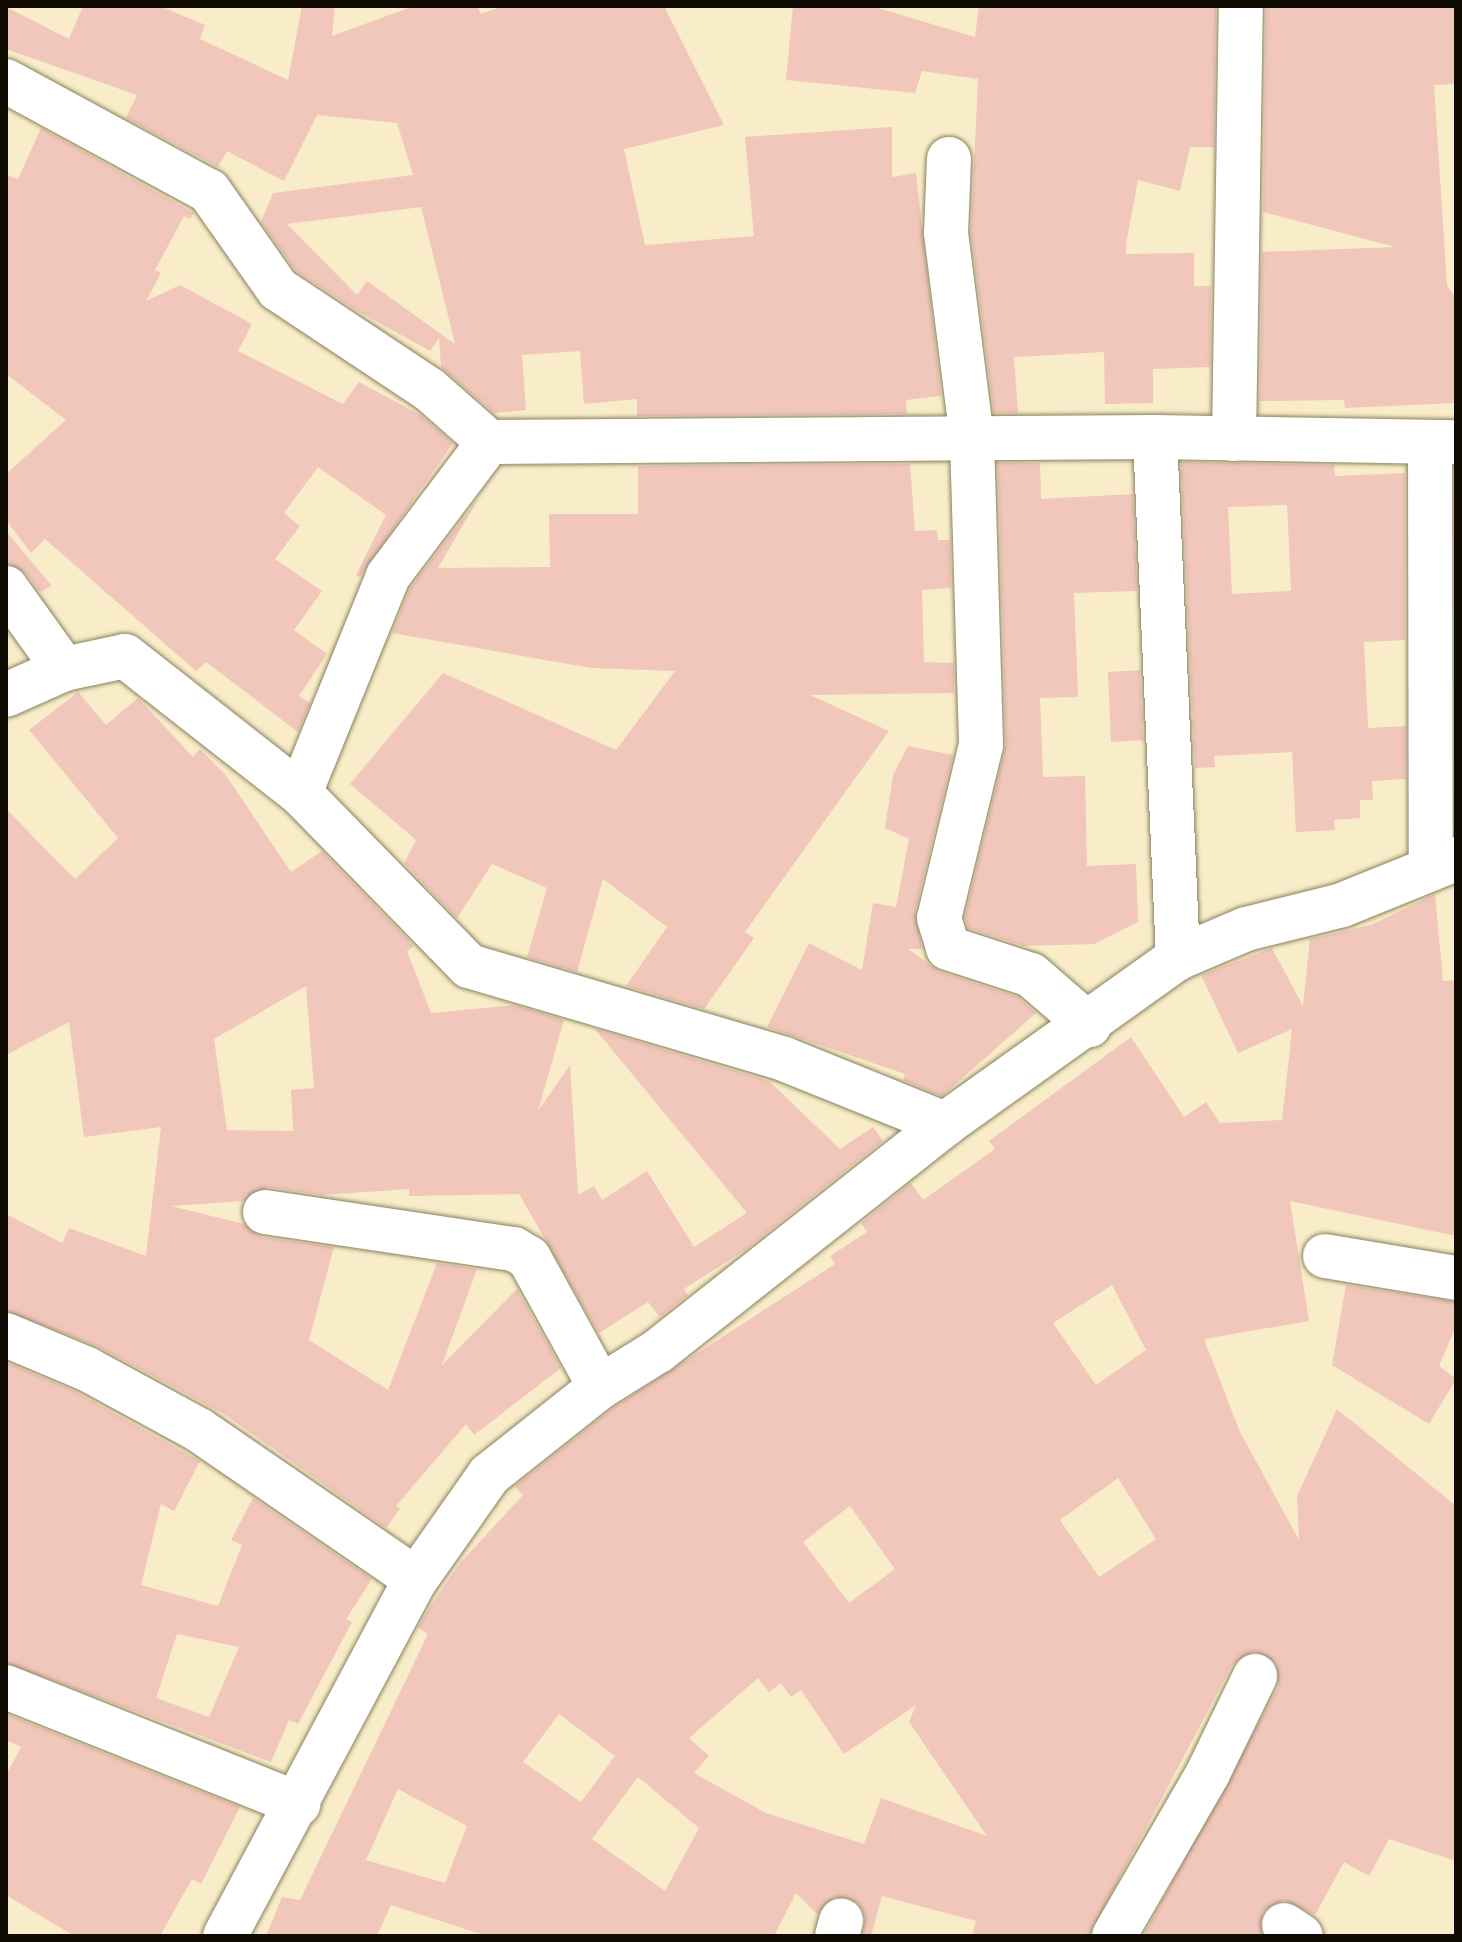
<!DOCTYPE html>
<html>
<head>
<meta charset="utf-8">
<style>
	body { margin:0 }
	#map { position:relative; width:1462px; height:1942px; overflow:hidden; background:#f8edc8; font-family:"PT Sans",sans-serif }
	div>[style] { position:absolute }
	[style*='--x'] { left:calc(var(--x)*1px); top:calc(var(--y)*1px); width:calc(var(--w)*1px); rotate:calc(var(--a)*1deg) }
	.building>* { inset:0; background:#f1c6bb }
	.roads { filter:drop-shadow(0 0 2px #8b815f) drop-shadow(0 0 2px #8b815f) }
	.minor>* { height:44px; margin:-22px; padding:0 22px; transform-origin:22px; border-radius:22px; background:#fff }
	span { translate:-50% -50%; white-space:nowrap; text-align:center; line-height:1.15; -webkit-text-stroke:7px #f8edc8; paint-order:stroke }
	.frame { position:absolute; inset:0; border:8px solid #0f0b02; pointer-events:none }
</style>
</head>
<body>
<div id="map">
	<div class="building">
		<i style="clip-path:polygon(evenodd,83px 6px,160px 6px,205px 25px,200px 39px,288px 80px,302px 6px,335px 6px,332px 36px,414px 6px,477px 6px,481px 14px,504px 6px,664px 6px,724px 125px,624px 149px,645px 245px,754px 236px,745px 137px,892px 127px,892px 177px,916px 173px,941px 396px,906px 400px,907px 414px,637px 416px,637px 399px,584px 404px,580px 351px,522px 355px,526px 410px,494px 413px,441px 367px,439px 338px,430px 351px,354px 309px,296px 271px,261px 222px,273px 193px,413px 175px,397px 123px,317px 115px,284px 181px,227px 151px,218px 167px,126px 118px,137px 95px,6px 49px,6px 7px,69px 39px,83px 6px,421px 207px,438px 275px,455px 344px,367px 281px,357px 295px,287px 224px,421px 207px)"></i>
		<i style="clip-path:polygon(793px 6px,871px 6px,975px 37px,979px 6px,1216px 6px,1214px 147px,1190px 147px,1180px 191px,1138px 180px,1126px 244px,1126px 254px,1194px 253px,1194px 286px,1211px 286px,1210px 367px,1153px 369px,1153px 403px,1105px 404px,1104px 352px,1014px 357px,1018px 413px,994px 413px,971px 232px,978px 79px,922px 71px,915px 93px,786px 80px)"></i>
		<i style="clip-path:polygon(1266px 6px,1456px 6px,1456px 84px,1434px 85px,1447px 285px,1456px 299px,1456px 403px,1345px 408px,1344px 400px,1260px 401px,1262px 252px,1395px 247px,1263px 212px)"></i>
		<i style="clip-path:polygon(41px 128px,194px 213px,190px 219px,184px 216px,155px 270px,161px 273px,146px 301px,180px 285px,252px 324px,238px 351px,343px 404px,359px 382px,422px 416px,453px 443px,360px 577px,356px 575px,386px 515px,318px 467px,284px 513px,300px 526px,275px 559px,322px 591px,294px 630px,327px 654px,299px 696px,310px 703px,298px 732px,206px 662px,196px 671px,45px 539px,31px 553px,6px 520px,6px 474px,66px 420px,6px 374px,6px 175px,18px 179px)"></i>
		<i style="clip-path:polygon(evenodd,1181px 462px,1334px 465px,1335px 476px,1405px 473px,1405px 640px,1364px 642px,1368px 728px,1406px 726px,1406px 779px,1372px 781px,1373px 800px,1360px 800px,1360px 818px,1334px 820px,1335px 830px,1296px 832px,1292px 752px,1214px 756px,1215px 767px,1195px 768px,1181px 462px,1287px 505px,1291px 591px,1232px 594px,1228px 507px,1287px 505px)"></i>
		<i style="clip-path:polygon(998px 463px,1040px 463px,1041px 499px,1133px 494px,1137px 591px,1074px 593px,1078px 697px,1040px 698px,1043px 777px,1085px 776px,1087px 866px,1136px 864px,1138px 922px,1094px 944px,1024px 946px,968px 928px,965px 917px,1006px 745px)"></i>
		<i style="clip-path:polygon(910px 464px,915px 531px,937px 530px,938px 540px,950px 540px,951px 588px,922px 590px,924px 662px,954px 663px,954px 693px,810px 695px,889px 731px,745px 932px,754px 938px,704px 1009px,626px 986px,667px 927px,603px 879px,577px 972px,527px 957px,547px 888px,492px 864px,457px 918px,404px 863px,416px 840px,350px 784px,443px 673px,616px 750px,675px 671px,591px 668px,392px 633px,410px 588px,478px 499px,438px 568px,550px 567px,549px 514px,638px 514px,638px 466px)"></i>
		<i style="clip-path:polygon(6px 531px,52px 586px,40px 592px,26px 573px,6px 563px)"></i>
		<i style="clip-path:polygon(1140px 670px,1143px 740px,1111px 742px,1108px 672px)"></i>
		<i style="clip-path:polygon(evenodd,78px 692px,106px 725px,138px 698px,193px 757px,200px 749px,225px 774px,291px 872px,322px 851px,414px 946px,407px 951px,431px 1013px,514px 1005px,564px 1020px,538px 1111px,570px 1065px,578px 1195px,594px 1186px,602px 1200px,647px 1171px,694px 1247px,747px 1213px,595px 1029px,769px 1081px,840px 1149px,873px 1127px,883px 1141px,745px 1250px,684px 1289px,688px 1295px,660px 1317px,648px 1302px,599px 1333px,519px 1194px,409px 1196px,409px 1189px,322px 1195px,268px 1187px,244px 1201px,171px 1206px,244px 1224px,261px 1237px,334px 1247px,309px 1340px,388px 1390px,437px 1263px,477px 1269px,442px 1365px,517px 1289px,561px 1368px,474px 1435px,466px 1424px,396px 1506px,400px 1509px,386px 1528px,224px 1414px,97px 1346px,6px 1311px,6px 1214px,62px 1243px,69px 1228px,146px 1256px,161px 1127px,84px 1137px,69px 1022px,6px 1055px,6px 809px,75px 879px,118px 838px,29px 730px,78px 692px,306px 986px,314px 1088px,291px 1090px,293px 1131px,227px 1130px,214px 1039px,306px 986px)"></i>
		<i style="clip-path:polygon(908px 746px,953px 755px,915px 912px,922px 949px,908px 949px,940px 972px,1018px 997px,1036px 1013px,942px 1096px,903px 1080px,905px 1074px,767px 1027px,809px 943px,862px 970px,873px 903px,896px 907px,909px 839px,885px 828px,893px 775px)"></i>
		<i style="clip-path:polygon(evenodd,1435px 894px,1443px 981px,1456px 980px,1456px 1236px,1290px 1201px,1309px 1321px,1204px 1339px,1240px 1432px,1299px 1540px,1297px 1496px,1337px 1409px,1456px 1506px,1456px 1861px,1389px 1839px,1369px 1876px,1344px 1862px,1315px 1915px,1284px 1900px,1263px 1912px,1262px 1936px,1143px 1936px,1278px 1687px,1276px 1663px,1254px 1651px,1232px 1665px,1089px 1936px,972px 1936px,976px 1921px,882px 1896px,871px 1936px,863px 1936px,865px 1915px,858px 1903px,834px 1897px,817px 1914px,796px 1893px,774px 1936px,487px 1936px,391px 1905px,377px 1936px,266px 1936px,282px 1897px,300px 1900px,428px 1634px,418px 1628px,426px 1613px,459px 1564px,523px 1495px,515px 1486px,614px 1407px,835px 1264px,830px 1256px,867px 1232px,861px 1223px,911px 1183px,923px 1200px,995px 1149px,989px 1141px,1131px 1037px,1184px 1117px,1206px 1102px,1220px 1123px,1282px 1120px,1292px 1029px,1238px 1053px,1201px 975px,1272px 948px,1303px 1006px,1310px 939px,1371px 925px,1435px 894px,1112px 1285px,1146px 1350px,1096px 1385px,1053px 1323px,1112px 1285px,1435px 894px,1118px 1478px,1156px 1539px,1099px 1577px,1060px 1520px,1118px 1478px,1435px 894px,850px 1506px,895px 1569px,849px 1603px,803px 1542px,850px 1506px,1435px 894px,758px 1678px,769px 1692px,781px 1683px,791px 1697px,801px 1690px,844px 1754px,916px 1705px,909px 1722px,987px 1836px,881px 1798px,864px 1844px,766px 1813px,694px 1773px,709px 1756px,689px 1738px,758px 1678px,1435px 894px,559px 1714px,615px 1756px,581px 1802px,523px 1762px,559px 1714px,1435px 894px,638px 1777px,699px 1828px,665px 1891px,592px 1839px,638px 1777px,1435px 894px,398px 1789px,467px 1826px,445px 1883px,366px 1860px,398px 1789px)"></i>
		<i style="clip-path:polygon(1346px 1285px,1456px 1302px,1456px 1326px,1439px 1366px,1456px 1379px,1429px 1424px,1332px 1365px)"></i>
		<i style="clip-path:polygon(evenodd,6px 1362px,76px 1392px,200px 1461px,174px 1511px,161px 1504px,141px 1585px,218px 1606px,242px 1545px,231px 1540px,253px 1498px,372px 1579px,346px 1619px,352px 1622px,298px 1724px,289px 1720px,271px 1762px,6px 1663px,6px 1362px,177px 1634px,239px 1647px,209px 1717px,156px 1698px,177px 1634px)"></i>
		<i style="clip-path:polygon(6px 1714px,240px 1807px,201px 1884px,192px 1879px,160px 1936px,74px 1936px,6px 1895px,6px 1775px,21px 1747px,6px 1740px)"></i>
	</div>
	<div class="roads">
		<div class="minor">
			<i style="--x:6;--y:81;--w:231;--a:28.5"></i>
			<i style="--x:209;--y:191;--w:120;--a:54.9"></i>
			<i style="--x:278;--y:289;--w:182;--a:33.6"></i>
			<i style="--x:430;--y:390;--w:79;--a:41.4"></i>
			<i style="--x:489;--y:442;--w:666;--a:-0.43"></i>
			<i style="--x:1155;--y:437;--w:301;--a:1"></i>
			<i style="--x:949;--y:159;--w:74;--a:92.3"></i>
			<i style="--x:946;--y:233;--w:208;--a:82.8"></i>
			<i style="--x:972;--y:439;--w:306;--a:88.3"></i>
			<i style="--x:981;--y:745;--w:178;--a:103.6"></i>
			<i style="--x:939;--y:918;--w:31;--a:73"></i>
			<i style="--x:948;--y:948;--w:87;--a:18"></i>
			<i style="--x:1031;--y:975;--w:77;--a:40.8"></i>
			<i style="--x:1155;--y:437;--w:522;--a:87.47"></i>
			<i style="--x:1234;--y:439;--w:433;--a:-89.1"></i>
			<i style="--x:1430;--y:445;--w:421;--a:89.9"></i>
			<i style="--x:6;--y:588;--w:100;--a:54.4"></i>
			<i style="--x:6;--y:695;--w:64;--a:-24.1"></i>
			<i style="--x:64;--y:669;--w:62;--a:-12"></i>
			<i style="--x:125;--y:656;--w:222;--a:38.1"></i>
			<i style="--x:300;--y:793;--w:242;--a:45.7"></i>
			<i style="--x:469;--y:966;--w:328;--a:16.4"></i>
			<i style="--x:784;--y:1059;--w:174;--a:22"></i>
			<i style="--x:300;--y:793;--w:234;--a:-67.9"></i>
			<i style="--x:388;--y:576;--w:168;--a:-53"></i>
			<i style="--x:265;--y:1212;--w:252;--a:8.5"></i>
			<i style="--x:514;--y:1249;--w:17;--a:31"></i>
			<i style="--x:529;--y:1258;--w:147;--a:61.2"></i>
			<i style="--x:1325;--y:1256;--w:133;--a:9.5"></i>
			<i style="--x:6;--y:1335;--w:88;--a:22.8"></i>
			<i style="--x:87;--y:1369;--w:128;--a:28.6"></i>
			<i style="--x:199;--y:1430;--w:263;--a:34.5"></i>
			<i style="--x:6;--y:1687;--w:315;--a:21.8"></i>
			<i style="--x:1284;--y:1925;--w:20;--a:33"></i>
			<i style="--x:225;--y:1936;--w:405;--a:-61.9"></i>
			<i style="--x:416;--y:1579;--w:127;--a:-54.9"></i>
			<i style="--x:489;--y:1475;--w:142;--a:-38.4"></i>
			<i style="--x:600;--y:1387;--w:68;--a:-31.8"></i>
			<i style="--x:658;--y:1351;--w:366;--a:-38.3"></i>
			<i style="--x:945;--y:1124;--w:286;--a:-35.5"></i>
			<i style="--x:1178;--y:958;--w:74;--a:-23.1"></i>
			<i style="--x:1246;--y:929;--w:99;--a:-14"></i>
			<i style="--x:1342;--y:905;--w:123;--a:-22"></i>
			<i style="--x:837;--y:1936;--w:16;--a:-75"></i>
			<i style="--x:1114;--y:1936;--w:188;--a:-60"></i>
			<i style="--x:1208;--y:1773;--w:108;--a:-64.1"></i>
		</div>
	</div>
	<div class="frame"></div>
</div>
</body>
</html>
